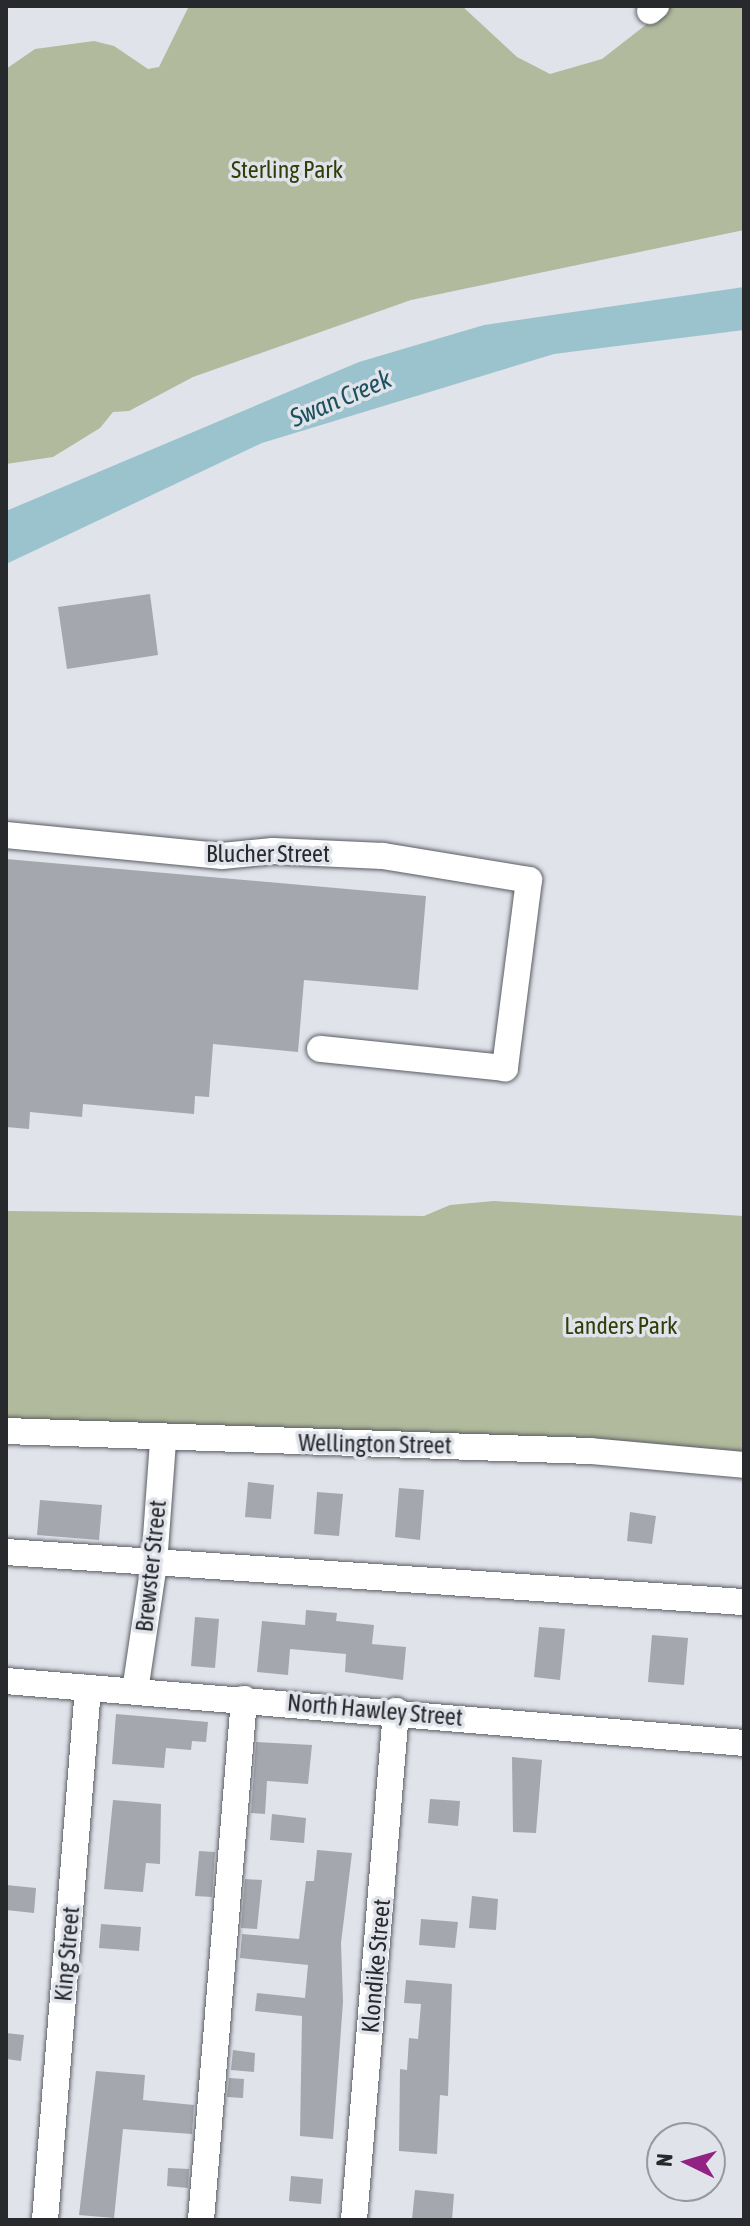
<!DOCTYPE html>
<html>
<head>
<meta charset="utf-8">
<style>
	body { margin:0 }
	#map { position:relative; width:750px; height:2226px; overflow:hidden; background:#e0e3ea; font-family:"Asap Condensed",sans-serif }
	div>[style] { position:absolute }
	[style*='--x'] { left:calc(var(--x)*1px); top:calc(var(--y)*1px); width:calc(var(--w)*1px); rotate:calc(var(--a)*1deg) }
	.green>* { inset:0; background:#b1ba9c }
	.water>* { inset:0; background:#9bc3ce }
	.building>* { inset:0; background:#a5a7ae }
	.roads { filter:drop-shadow(0 0 2px #5a5d63) drop-shadow(0 0 2px #5a5d63) }
	.minor>* { height:26px; margin:-13px; padding:0 13px; transform-origin:13px; border-radius:13px; background:#fff }
	span { translate:-50% -50%; white-space:nowrap; text-align:center; line-height:1.15; -webkit-text-stroke:7px #e0e3ea; paint-order:stroke }
	.park-label { font-size:24px; color:#323e08 }
	.street-label { font-size:24px; color:#28292c }
	.water-label { font-size:26px; color:#1b525e; font-style:italic }
	.frame { position:absolute; inset:0; border:8px solid #28292c; pointer-events:none }
	.north { position:absolute; left:646px; top:2122px; width:80px; height:80px; box-sizing:border-box; background:#e0e3ea; border:2px solid #96999e; border-radius:50%; rotate:275deg; font-size:22px; font-weight:700; line-height:32px; text-align:center; color:#28292c }
	.north::after { content:''; display:block; margin:auto; width:28px; height:36px; background:#932383; clip-path:polygon(50% 0,100% 100%,50% 72%,0 100%) }
</style>
</head>
<body>
<div id="map">
	<div class="green">
		<i style="clip-path:polygon(189px 6px,462px 6px,517px 57px,550px 74px,602px 59px,670px 6px,744px 6px,744px 230px,411px 300px,193px 377px,129px 411px,113px 412px,100px 428px,53px 457px,6px 464px,6px 69px,35px 49px,94px 41px,114px 46px,148px 69px,159px 67px)"></i>
		<i style="clip-path:polygon(494px 1201px,744px 1216px,744px 1459px,6px 1422px,6px 1211px,424px 1216px,450px 1205px)"></i>
	</div>
	<div class="water">
		<i style="clip-path:polygon(744px 287px,744px 330px,554px 354px,262px 443px,6px 564px,6px 511px,359px 362px,484px 325px)"></i>
	</div>
	<div class="building">
		<i style="clip-path:polygon(150px 594px,158px 655px,67px 669px,58px 607px)"></i>
		<i style="clip-path:polygon(6px 859px,426px 896px,418px 990px,304px 980px,298px 1052px,213px 1044px,209px 1097px,195px 1096px,194px 1114px,83px 1104px,82px 1117px,30px 1112px,29px 1129px,6px 1127px)"></i>
		<i style="clip-path:polygon(248px 1482px,274px 1485px,271px 1519px,245px 1517px)"></i>
		<i style="clip-path:polygon(399px 1488px,424px 1490px,420px 1540px,395px 1537px)"></i>
		<i style="clip-path:polygon(317px 1492px,343px 1494px,339px 1536px,314px 1534px)"></i>
		<i style="clip-path:polygon(40px 1500px,102px 1505px,99px 1540px,37px 1535px)"></i>
		<i style="clip-path:polygon(630px 1512px,656px 1516px,652px 1544px,627px 1541px)"></i>
		<i style="clip-path:polygon(306px 1610px,337px 1613px,336px 1621px,374px 1625px,372px 1644px,406px 1647px,403px 1680px,345px 1672px,346px 1654px,290px 1649px,288px 1675px,257px 1672px,262px 1621px,305px 1625px)"></i>
		<i style="clip-path:polygon(195px 1617px,219px 1619px,215px 1668px,191px 1666px)"></i>
		<i style="clip-path:polygon(539px 1627px,565px 1629px,560px 1680px,534px 1677px)"></i>
		<i style="clip-path:polygon(652px 1635px,688px 1638px,684px 1685px,648px 1682px)"></i>
		<i style="clip-path:polygon(116px 1714px,208px 1722px,206px 1742px,192px 1741px,191px 1750px,166px 1748px,164px 1768px,112px 1764px)"></i>
		<i style="clip-path:polygon(256px 1742px,312px 1745px,308px 1784px,267px 1781px,265px 1814px,251px 1813px)"></i>
		<i style="clip-path:polygon(512px 1757px,542px 1760px,536px 1833px,513px 1832px)"></i>
		<i style="clip-path:polygon(430px 1799px,460px 1801px,458px 1826px,428px 1823px)"></i>
		<i style="clip-path:polygon(113px 1800px,161px 1804px,160px 1864px,146px 1863px,143px 1892px,104px 1889px)"></i>
		<i style="clip-path:polygon(272px 1814px,306px 1818px,304px 1843px,270px 1840px)"></i>
		<i style="clip-path:polygon(317px 1850px,352px 1853px,341px 1943px,343px 2002px,333px 2139px,300px 2136px,302px 2016px,255px 2011px,257px 1993px,305px 1998px,308px 1965px,240px 1958px,242px 1934px,299px 1939px,306px 1881px,314px 1881px)"></i>
		<i style="clip-path:polygon(199px 1851px,215px 1852px,212px 1897px,195px 1896px)"></i>
		<i style="clip-path:polygon(245px 1879px,262px 1880px,257px 1929px,241px 1928px)"></i>
		<i style="clip-path:polygon(6px 1885px,36px 1888px,34px 1913px,6px 1910px)"></i>
		<i style="clip-path:polygon(472px 1896px,498px 1899px,496px 1930px,469px 1928px)"></i>
		<i style="clip-path:polygon(421px 1919px,458px 1922px,455px 1948px,419px 1945px)"></i>
		<i style="clip-path:polygon(101px 1924px,141px 1927px,139px 1951px,99px 1948px)"></i>
		<i style="clip-path:polygon(406px 1980px,452px 1984px,448px 2096px,440px 2095px,437px 2154px,399px 2151px,400px 2069px,407px 2070px,409px 2038px,418px 2039px,421px 2004px,404px 2003px)"></i>
		<i style="clip-path:polygon(6px 2033px,24px 2035px,21px 2061px,6px 2059px)"></i>
		<i style="clip-path:polygon(233px 2050px,255px 2053px,254px 2072px,231px 2070px)"></i>
		<i style="clip-path:polygon(96px 2071px,145px 2075px,143px 2100px,194px 2105px,192px 2134px,123px 2129px,114px 2218px,79px 2215px)"></i>
		<i style="clip-path:polygon(229px 2078px,244px 2079px,243px 2098px,227px 2097px)"></i>
		<i style="clip-path:polygon(168px 2168px,189px 2169px,188px 2188px,167px 2186px)"></i>
		<i style="clip-path:polygon(291px 2176px,323px 2179px,321px 2204px,289px 2201px)"></i>
		<i style="clip-path:polygon(415px 2190px,454px 2194px,452px 2220px,412px 2219px)"></i>
	</div>
	<div class="roads">
		<div class="minor">
			<i style="--x:650;--y:11;--w:8;--a:-40"></i>
			<i style="--x:6;--y:835;--w:217;--a:5.6"></i>
			<i style="--x:222;--y:856;--w:51;--a:-5.6"></i>
			<i style="--x:273;--y:851;--w:110;--a:2.6"></i>
			<i style="--x:383;--y:856;--w:148;--a:9.3"></i>
			<i style="--x:529;--y:880;--w:190;--a:97.3"></i>
			<i style="--x:505;--y:1068;--w:186;--a:-174.1"></i>
			<i style="--x:6;--y:1431;--w:585;--a:1.96"></i>
			<i style="--x:591;--y:1451;--w:154;--a:5.2"></i>
			<i style="--x:6;--y:1552;--w:740;--a:3.88"></i>
			<i style="--x:6;--y:1681;--w:741;--a:4.8"></i>
			<i style="--x:135;--y:1691;--w:128;--a:-81.5"></i>
			<i style="--x:154;--y:1564;--w:124;--a:-85.8"></i>
			<i style="--x:45;--y:2220;--w:534;--a:-85.38"></i>
			<i style="--x:201;--y:2220;--w:523;--a:-85.28"></i>
			<i style="--x:354;--y:2220;--w:511;--a:-85.28"></i>
		</div>
	</div>
	<div class="park-label">
		<span style="left:287px;top:170px">Sterling Park</span>
		<span style="left:621px;top:1326px">Landers Park</span>
	</div>
	<div class="street-label">
		<span style="left:268px;top:854px">Blucher Street</span>
		<span style="left:375px;top:1444px;rotate:1deg">Wellington Street</span>
		<span style="left:151px;top:1566px;rotate:-84deg">Brewster Street</span>
		<span style="left:375px;top:1710px;rotate:5deg">North Hawley Street</span>
		<span style="left:67px;top:1954px;rotate:-85deg">King Street</span>
		<span style="left:376px;top:1966px;rotate:-85deg">Klondike Street</span>
	</div>
	<div class="water-label">
		<span style="left:341px;top:399px;rotate:-23deg">Swan Creek</span>
	</div>
	<div class="frame"></div>
	<div class="north">N</div>
</div>
</body>
</html>
